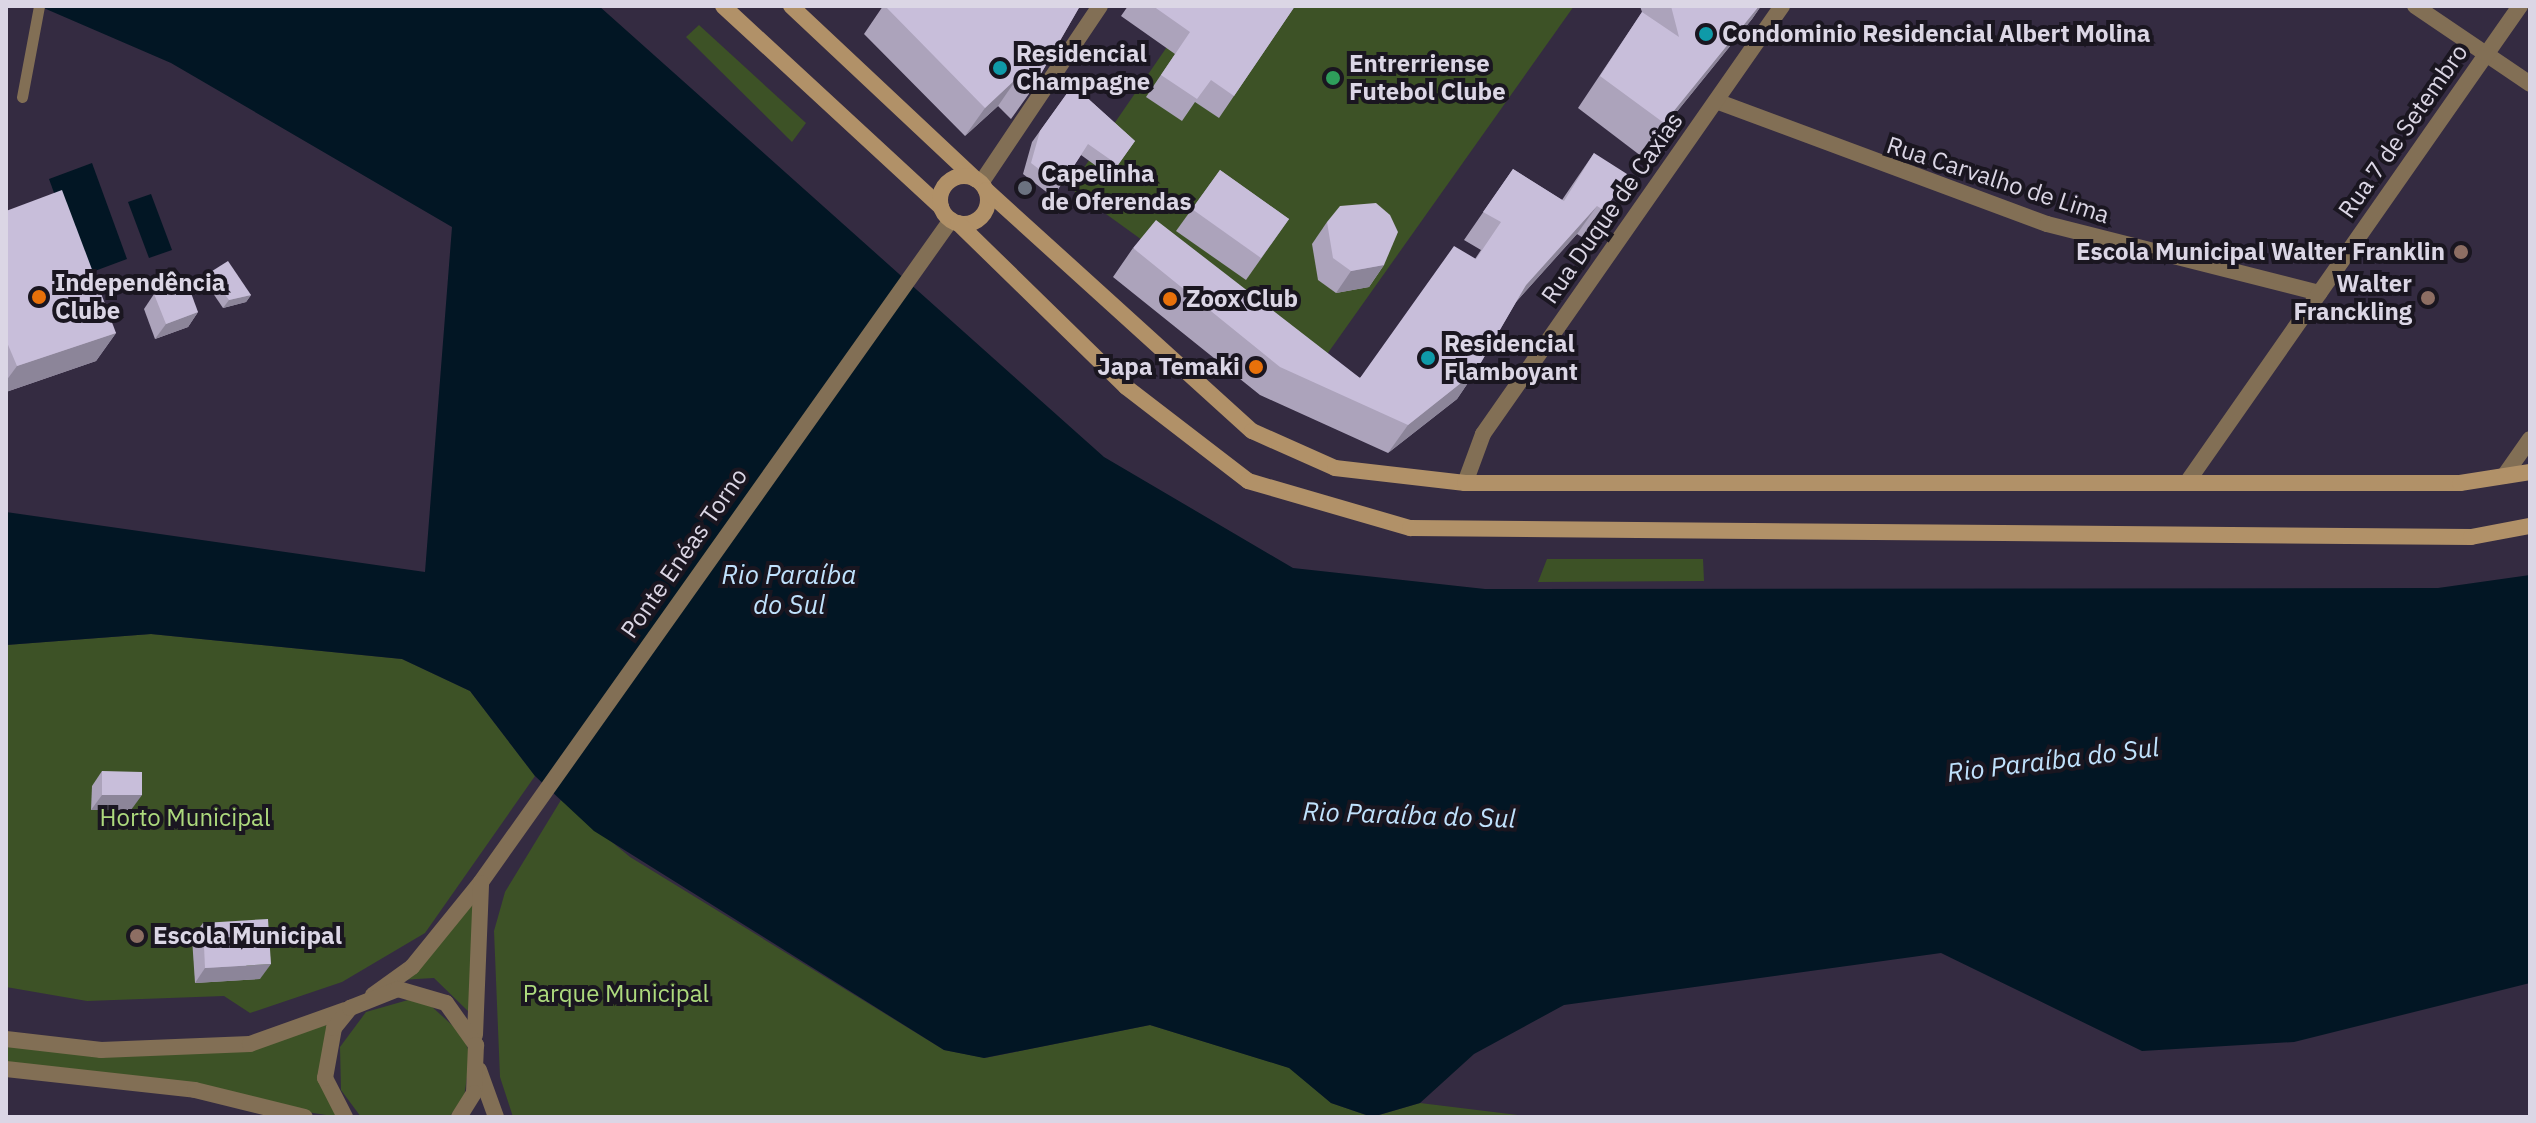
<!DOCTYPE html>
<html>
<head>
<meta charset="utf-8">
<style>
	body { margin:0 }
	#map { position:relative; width:2536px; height:1123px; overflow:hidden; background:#342b41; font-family:"IBM Plex Sans",sans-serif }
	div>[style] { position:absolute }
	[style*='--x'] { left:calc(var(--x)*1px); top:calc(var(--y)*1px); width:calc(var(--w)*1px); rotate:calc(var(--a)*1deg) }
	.green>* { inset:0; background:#3d5226 }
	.water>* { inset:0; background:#021624 }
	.service>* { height:11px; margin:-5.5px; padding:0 5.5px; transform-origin:5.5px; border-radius:5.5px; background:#826f55 }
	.minor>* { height:16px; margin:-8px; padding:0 8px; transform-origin:8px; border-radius:8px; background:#826f55 }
	.tertiary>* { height:16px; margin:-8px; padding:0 8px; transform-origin:8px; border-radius:8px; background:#826f55 }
	.secondary>* { height:16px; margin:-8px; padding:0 8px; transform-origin:8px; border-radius:8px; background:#b19168 }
	.secondary>.ring { margin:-8px; padding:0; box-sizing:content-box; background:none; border:16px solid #b19168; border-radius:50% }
	.wall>* { inset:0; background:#aca3bb }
	.shaded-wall>* { inset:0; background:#8c8599 }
	.building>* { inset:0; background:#c8beda }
	.dots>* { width:22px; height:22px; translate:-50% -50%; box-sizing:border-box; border:4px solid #1a1620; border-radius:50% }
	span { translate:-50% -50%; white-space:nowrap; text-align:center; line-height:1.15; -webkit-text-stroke:8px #1a1620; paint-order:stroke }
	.poi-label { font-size:24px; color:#dbd6e5; font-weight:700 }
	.left { translate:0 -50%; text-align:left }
	.right { translate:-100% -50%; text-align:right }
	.street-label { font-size:24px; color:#dbd6e5 }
	.park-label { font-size:24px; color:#adda7d }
	.water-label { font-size:26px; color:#c0e2fd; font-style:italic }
	.frame { position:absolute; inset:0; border:8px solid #dbd6e5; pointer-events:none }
</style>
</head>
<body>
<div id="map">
	<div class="green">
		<i style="clip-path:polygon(1195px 6px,1574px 6px,1318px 367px,1070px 188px)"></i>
		<i style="clip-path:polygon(699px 25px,806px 123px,792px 142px,686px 37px)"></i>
		<i style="clip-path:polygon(1547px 559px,1703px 559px,1704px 581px,1538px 582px)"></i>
		<i style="clip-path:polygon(151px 634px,402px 659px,470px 691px,535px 776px,425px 933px,342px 982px,250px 1013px,224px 996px,87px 1001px,6px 987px,6px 645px)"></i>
		<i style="clip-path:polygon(561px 800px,630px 857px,944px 1050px,985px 1058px,1150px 1025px,1290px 1068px,1331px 1103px,1372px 1117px,1420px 1103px,1534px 1117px,513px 1117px,500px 1077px,494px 931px,505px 892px)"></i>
		<i style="clip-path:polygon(474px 902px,471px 1014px,434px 978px,399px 980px)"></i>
		<i style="clip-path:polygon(408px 1000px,430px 1005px,463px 1035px,470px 1055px,464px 1098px,449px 1117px,361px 1117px,341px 1090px,340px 1047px,366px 1012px)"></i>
		<i style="clip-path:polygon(330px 1024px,317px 1078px,339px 1117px,6px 1065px,6px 1043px,268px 1041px)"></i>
	</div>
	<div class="water">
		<i style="clip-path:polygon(39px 6px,599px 6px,1104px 457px,1293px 568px,1485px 589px,2438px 588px,2530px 575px,2530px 983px,2294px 1042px,2142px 1051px,1941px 953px,1564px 1005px,1474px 1054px,1420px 1103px,1372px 1117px,1331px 1103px,1289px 1068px,1150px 1025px,984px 1058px,944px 1050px,594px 831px,535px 776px,470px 691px,402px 659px,151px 634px,6px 645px,6px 512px,425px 572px,452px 227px,171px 63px)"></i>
		<i style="clip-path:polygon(92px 163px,127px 259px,84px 275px,49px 179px)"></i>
		<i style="clip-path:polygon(151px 194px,172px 250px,149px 258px,128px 202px)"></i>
	</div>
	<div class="service">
		<i style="--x:22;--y:97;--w:93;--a:-79.4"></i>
	</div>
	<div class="minor">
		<i style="--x:2415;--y:6;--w:139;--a:34.1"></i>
		<i style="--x:1716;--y:101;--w:353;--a:20.4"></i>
		<i style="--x:2047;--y:224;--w:281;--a:14.2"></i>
		<i style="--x:981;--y:183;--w:213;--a:-56.1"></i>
		<i style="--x:2504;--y:476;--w:45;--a:-54.9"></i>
		<i style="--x:2188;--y:481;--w:580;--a:-55.05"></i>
		<i style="--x:1465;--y:483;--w:52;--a:-69.8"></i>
		<i style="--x:1483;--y:434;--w:522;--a:-55.06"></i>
		<i style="--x:479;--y:1070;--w:50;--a:70.1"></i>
	</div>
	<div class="tertiary">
		<i style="--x:373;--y:995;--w:48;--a:-35.7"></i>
		<i style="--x:412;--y:967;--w:109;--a:-50.9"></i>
		<i style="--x:481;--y:882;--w:812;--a:-54.63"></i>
		<i style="--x:475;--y:1035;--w:152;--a:-87.7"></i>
		<i style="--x:6;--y:1039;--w:96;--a:6.6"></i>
		<i style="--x:101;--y:1050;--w:149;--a:-2.3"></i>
		<i style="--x:250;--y:1044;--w:101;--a:-19.7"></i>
		<i style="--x:6;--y:1069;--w:190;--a:6.3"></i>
		<i style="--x:195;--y:1090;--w:113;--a:13.8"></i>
		<i style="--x:345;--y:1117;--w:44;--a:-117.1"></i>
		<i style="--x:325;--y:1078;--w:51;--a:-79.8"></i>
		<i style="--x:334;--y:1028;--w:26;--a:-51"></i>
		<i style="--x:350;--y:1008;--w:52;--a:-21.6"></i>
		<i style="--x:398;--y:989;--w:50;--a:16.3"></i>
		<i style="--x:446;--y:1003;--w:52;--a:54.5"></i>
		<i style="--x:476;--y:1045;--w:48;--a:92.4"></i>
		<i style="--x:474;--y:1093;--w:28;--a:122"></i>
	</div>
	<div class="secondary">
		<i style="--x:723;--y:6;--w:297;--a:42.7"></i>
		<i style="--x:791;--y:6;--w:253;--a:43.2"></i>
		<i class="ring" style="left:940px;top:176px;width:32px;height:32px"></i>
		<i style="--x:986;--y:190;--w:359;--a:42.2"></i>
		<i style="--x:1252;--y:431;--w:91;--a:24"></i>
		<i style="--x:1335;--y:468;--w:131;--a:6.6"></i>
		<i style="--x:1465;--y:483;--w:995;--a:0"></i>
		<i style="--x:2460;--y:483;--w:71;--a:-8.9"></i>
		<i style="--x:958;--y:223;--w:235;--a:44.3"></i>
		<i style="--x:1126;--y:387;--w:154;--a:37.6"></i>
		<i style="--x:1248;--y:481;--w:169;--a:16.2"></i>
		<i style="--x:1410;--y:528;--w:1061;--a:0.49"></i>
		<i style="--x:2471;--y:537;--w:60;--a:-10.6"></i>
	</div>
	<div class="wall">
		<i style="clip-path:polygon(883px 6px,1080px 6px,1031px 91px,1011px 119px,998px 106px,965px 136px,864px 34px)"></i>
		<i style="clip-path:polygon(1128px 6px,1295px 6px,1219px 118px,1195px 102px,1182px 121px,1146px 97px,1175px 54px,1121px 16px)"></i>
		<i style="clip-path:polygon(1640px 6px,1761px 6px,1752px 19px,1641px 156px,1578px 108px,1642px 12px)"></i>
		<i style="clip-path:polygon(1073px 85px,1135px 141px,1110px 176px,1081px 155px,1053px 197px,1023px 174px,1032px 142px)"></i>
		<i style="clip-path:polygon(1594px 153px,1605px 211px,1585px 239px,1577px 234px,1516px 302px,1476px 371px,1457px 399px,1388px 453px,1260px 395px,1113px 277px,1133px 248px,1360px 378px,1475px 259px,1481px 250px,1464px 240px,1513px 169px,1562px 200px)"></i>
		<i style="clip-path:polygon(1220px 170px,1289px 219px,1246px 280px,1176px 231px)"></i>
		<i style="clip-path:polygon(6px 211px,116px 333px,96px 361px,6px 392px)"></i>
		<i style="clip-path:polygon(1327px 222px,1384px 265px,1369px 287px,1336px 293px,1318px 280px,1312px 244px)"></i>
		<i style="clip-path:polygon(209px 273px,251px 295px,246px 302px,223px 308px,204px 280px)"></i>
		<i style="clip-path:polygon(154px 294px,198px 312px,188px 327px,155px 339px,144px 309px)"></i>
		<i style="clip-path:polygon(102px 771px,131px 810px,91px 810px,92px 786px)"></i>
		<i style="clip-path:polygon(203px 923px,260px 979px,195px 983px,192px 938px)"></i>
	</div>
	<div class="shaded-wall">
		<i style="clip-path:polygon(1759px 6px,1761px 6px,1752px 19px,1641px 156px,1664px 123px)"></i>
		<i style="clip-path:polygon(1018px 77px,998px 106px,965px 136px,985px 108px)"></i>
		<i style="clip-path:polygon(1597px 206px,1577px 234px,1506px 313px,1526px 285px)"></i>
		<i style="clip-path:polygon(1384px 265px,1369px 287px,1336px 293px,1351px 271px)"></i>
		<i style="clip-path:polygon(251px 295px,246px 302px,223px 308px,229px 300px)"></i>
		<i style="clip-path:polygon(198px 312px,188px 327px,155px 339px,166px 324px)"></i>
		<i style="clip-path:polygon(116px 333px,96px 361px,6px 392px,6px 381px,17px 366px)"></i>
		<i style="clip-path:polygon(1476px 371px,1457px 399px,1388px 453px,1408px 425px)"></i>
		<i style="clip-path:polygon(102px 795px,142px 795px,131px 810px,91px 810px)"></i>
		<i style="clip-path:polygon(271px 964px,260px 979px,195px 983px,205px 968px)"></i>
	</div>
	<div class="building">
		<i style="clip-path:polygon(885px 6px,1080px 6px,1031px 91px,1018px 77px,985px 108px)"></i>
		<i style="clip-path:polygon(1153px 6px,1295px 6px,1234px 96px,1211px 80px,1197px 99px,1161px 75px,1190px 32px)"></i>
		<i style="clip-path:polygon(1671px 6px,1759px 6px,1664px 123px,1600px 76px,1642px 12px,1679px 37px)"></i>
		<i style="clip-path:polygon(1073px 85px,1135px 141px,1118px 165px,1088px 144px,1061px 186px,1031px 163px,1040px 131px)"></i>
		<i style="clip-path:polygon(1594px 153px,1627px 174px,1605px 211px,1597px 206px,1526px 285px,1476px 371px,1408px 425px,1280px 367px,1133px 248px,1156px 220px,1360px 378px,1454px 246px,1476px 259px,1501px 222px,1483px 212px,1513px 169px,1564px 201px)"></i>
		<i style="clip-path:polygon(1220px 170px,1289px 219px,1261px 258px,1192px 209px)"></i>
		<i style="clip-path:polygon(62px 190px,116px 333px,17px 366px,6px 340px,6px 211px)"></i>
		<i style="clip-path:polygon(1376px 203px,1390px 215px,1398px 232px,1384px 265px,1351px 271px,1333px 258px,1327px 222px,1340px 206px)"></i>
		<i style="clip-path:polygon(228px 261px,251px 295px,229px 300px,209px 273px)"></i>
		<i style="clip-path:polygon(187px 282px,198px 312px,166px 324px,154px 294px)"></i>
		<i style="clip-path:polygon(102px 771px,142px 772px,142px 795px,102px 795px)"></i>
		<i style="clip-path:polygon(268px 919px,271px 964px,205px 968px,203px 923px)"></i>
	</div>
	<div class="dots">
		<i style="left:1706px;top:34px;background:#0f9aa8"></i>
		<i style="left:1000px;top:68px;background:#0f9aa8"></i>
		<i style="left:1333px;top:78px;background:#2e9e5b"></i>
		<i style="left:1025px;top:188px;background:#6b7280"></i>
		<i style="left:2461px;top:252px;background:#8d6e63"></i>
		<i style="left:39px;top:297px;background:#e8710a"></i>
		<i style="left:2428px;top:298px;background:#8d6e63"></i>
		<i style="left:1170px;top:299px;background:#e8710a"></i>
		<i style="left:1428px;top:358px;background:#0f9aa8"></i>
		<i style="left:1256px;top:367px;background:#e8710a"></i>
		<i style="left:137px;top:936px;background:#8d6e63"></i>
	</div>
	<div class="poi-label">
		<span class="left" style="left:1722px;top:34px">Condominio Residencial Albert Molina</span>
		<span class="left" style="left:1016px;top:68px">Residencial<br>Champagne</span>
		<span class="left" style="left:1349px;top:78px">Entrerriense<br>Futebol Clube</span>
		<span class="left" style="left:1041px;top:188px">Capelinha<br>de Oferendas</span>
		<span class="right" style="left:2445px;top:252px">Escola Municipal Walter Franklin</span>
		<span class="left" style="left:55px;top:297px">Independência<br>Clube</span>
		<span class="right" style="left:2412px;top:298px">Walter<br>Franckling</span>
		<span class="left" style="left:1186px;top:299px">Zoox Club</span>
		<span class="left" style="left:1444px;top:358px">Residencial<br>Flamboyant</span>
		<span class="right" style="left:1240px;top:367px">Japa Temaki</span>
		<span class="left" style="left:153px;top:936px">Escola Municipal</span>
	</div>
	<div class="street-label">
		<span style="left:2403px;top:131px;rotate:-55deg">Rua 7 de Setembro</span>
		<span style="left:1998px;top:180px;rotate:18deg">Rua Carvalho de Lima</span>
		<span style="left:1612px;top:208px;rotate:-55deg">Rua Duque de Caxias</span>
		<span style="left:684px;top:553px;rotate:-55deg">Ponte Enéas Torno</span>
	</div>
	<div class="park-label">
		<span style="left:185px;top:818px">Horto Municipal</span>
		<span style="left:616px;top:994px">Parque Municipal</span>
	</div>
	<div class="water-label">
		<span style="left:789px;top:590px">Rio Paraíba<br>do Sul</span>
		<span style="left:2053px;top:760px;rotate:-7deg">Rio Paraíba do Sul</span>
		<span style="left:1409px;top:815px;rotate:2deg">Rio Paraíba do Sul</span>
	</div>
	<div class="frame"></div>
</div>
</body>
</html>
